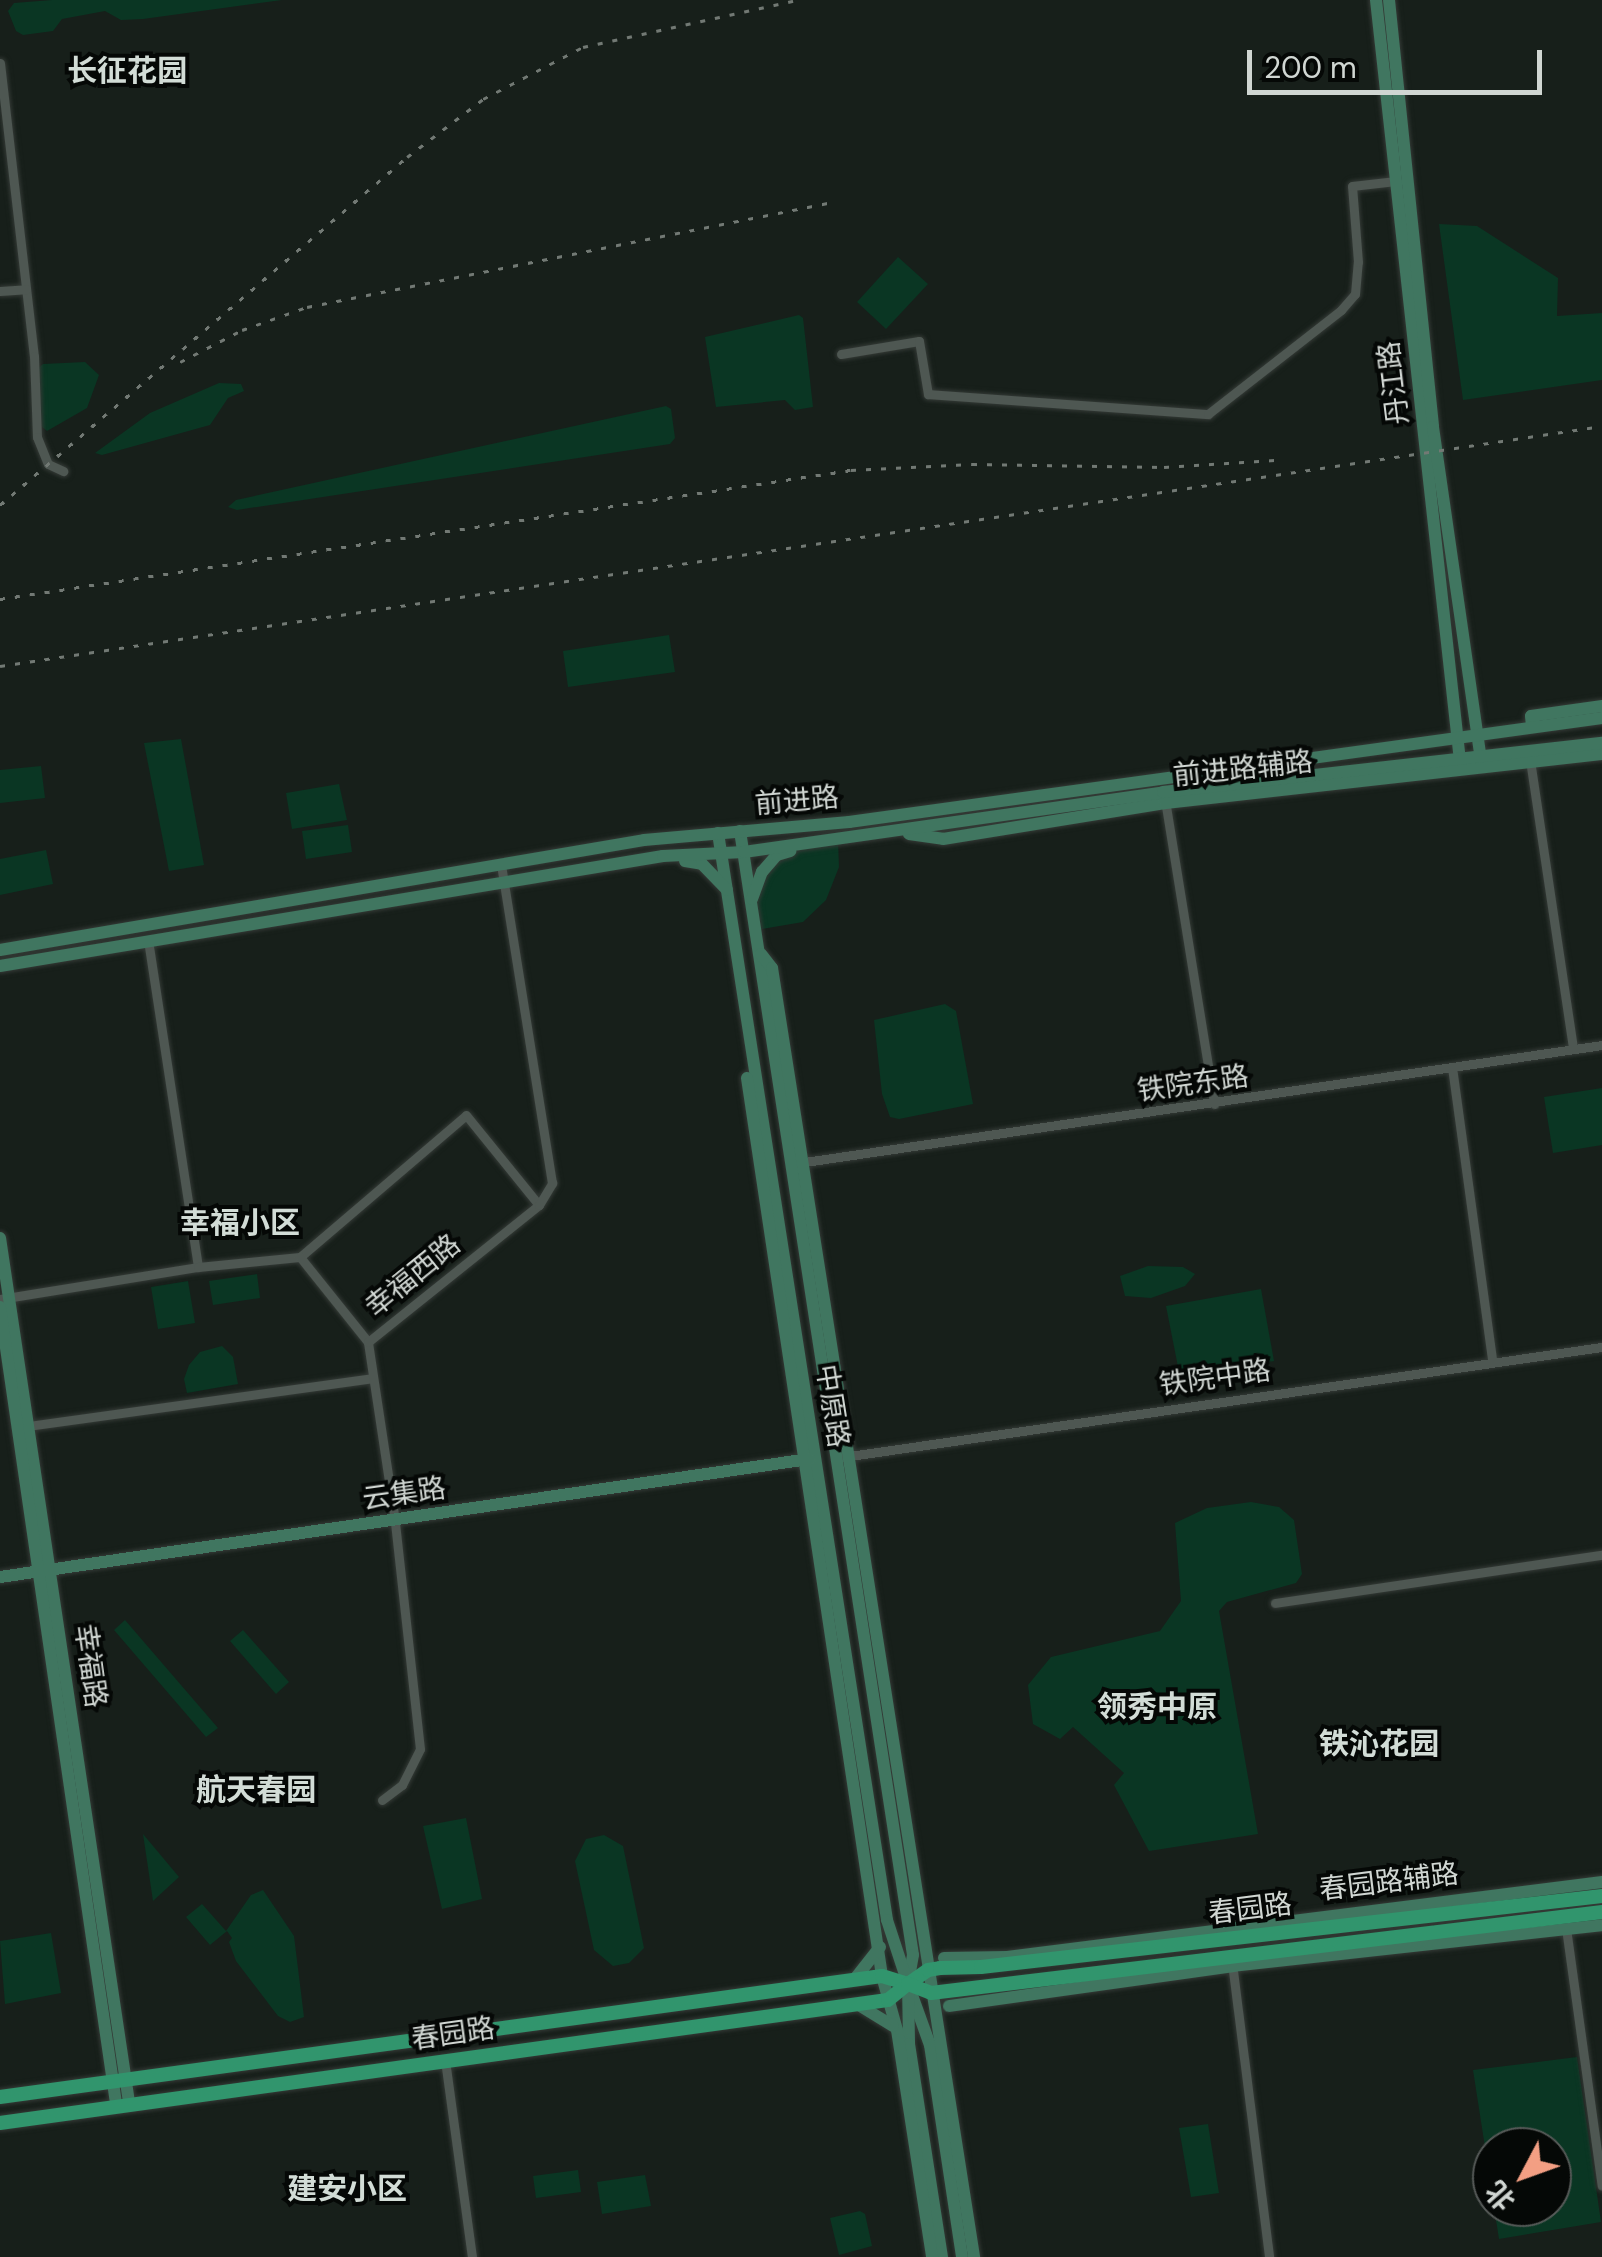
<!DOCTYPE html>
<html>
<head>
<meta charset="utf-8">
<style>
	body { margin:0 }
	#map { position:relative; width:1602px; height:2257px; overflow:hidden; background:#171f1a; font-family:"DM Sans","Noto Sans SC",sans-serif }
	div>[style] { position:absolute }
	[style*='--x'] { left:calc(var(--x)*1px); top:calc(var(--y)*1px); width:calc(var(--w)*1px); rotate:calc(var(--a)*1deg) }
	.green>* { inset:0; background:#0a3623 }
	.roads { filter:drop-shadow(0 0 2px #343a36) drop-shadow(0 0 2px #343a36) }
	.street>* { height:9px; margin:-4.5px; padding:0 4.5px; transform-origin:4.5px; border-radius:4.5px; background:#4e5752 }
	.secondary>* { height:12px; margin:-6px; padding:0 6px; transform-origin:6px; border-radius:6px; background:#407660 }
	.primary>* { height:14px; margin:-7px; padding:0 7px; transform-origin:7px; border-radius:7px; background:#31956d }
	.rail>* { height:2.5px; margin-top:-1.25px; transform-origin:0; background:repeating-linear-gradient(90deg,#727974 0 5px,transparent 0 15px) }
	span { translate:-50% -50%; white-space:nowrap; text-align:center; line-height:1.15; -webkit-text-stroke:8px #050806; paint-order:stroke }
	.street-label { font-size:28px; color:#d0d6d2 }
	.neighbourhood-label { font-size:30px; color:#d2dcd6; font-weight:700 }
	.north { position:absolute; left:1472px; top:2127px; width:100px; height:100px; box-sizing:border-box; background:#050806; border:2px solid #565a58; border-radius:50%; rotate:229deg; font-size:28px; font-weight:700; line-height:40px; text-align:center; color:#d0d6d2 }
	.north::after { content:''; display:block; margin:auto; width:35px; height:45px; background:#f39f83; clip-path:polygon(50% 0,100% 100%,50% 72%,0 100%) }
	.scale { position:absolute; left:1247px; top:50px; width:295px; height:45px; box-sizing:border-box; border:5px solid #d0d6d2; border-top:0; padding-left:12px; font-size:30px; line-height:35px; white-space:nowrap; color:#d0d6d2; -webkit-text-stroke:8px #050806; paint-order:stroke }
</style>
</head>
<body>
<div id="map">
	<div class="green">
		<i style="clip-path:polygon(52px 0,282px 0,143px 19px,121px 20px,105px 11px,62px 19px,53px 31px,23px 35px,16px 31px,8px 11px,14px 3px)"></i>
		<i style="clip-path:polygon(1439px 224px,1477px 226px,1558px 278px,1557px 316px,1602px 313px,1602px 380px,1463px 400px)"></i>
		<i style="clip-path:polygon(898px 257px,928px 284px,886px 329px,857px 302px)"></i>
		<i style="clip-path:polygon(799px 315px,803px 318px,813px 407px,795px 410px,785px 400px,716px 407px,705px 337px)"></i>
		<i style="clip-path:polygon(85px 362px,99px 375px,87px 408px,47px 431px,41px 426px,37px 369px,43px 364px)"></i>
		<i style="clip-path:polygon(219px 383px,241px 384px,244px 391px,228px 398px,210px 425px,102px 455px,95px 453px,150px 413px)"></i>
		<i style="clip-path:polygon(666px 406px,671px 409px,675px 438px,670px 444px,237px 510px,228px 507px,236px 500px)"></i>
		<i style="clip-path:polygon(669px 635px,675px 672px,568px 687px,563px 651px)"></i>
		<i style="clip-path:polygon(181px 739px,204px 865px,169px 871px,144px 743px)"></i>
		<i style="clip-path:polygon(41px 766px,45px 798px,0 803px,0 770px)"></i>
		<i style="clip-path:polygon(339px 784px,347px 820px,292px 829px,286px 793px)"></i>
		<i style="clip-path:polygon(348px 825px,352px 852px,306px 859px,302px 831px)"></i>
		<i style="clip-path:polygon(838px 840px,839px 867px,826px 900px,803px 922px,756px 930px,751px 902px,777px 855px)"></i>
		<i style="clip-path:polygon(46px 850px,53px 884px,0 895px,0 859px)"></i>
		<i style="clip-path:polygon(945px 1004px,956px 1011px,973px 1104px,899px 1119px,890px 1117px,882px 1094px,874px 1020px)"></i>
		<i style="clip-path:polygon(1602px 1088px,1602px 1145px,1553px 1153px,1544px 1097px)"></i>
		<i style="clip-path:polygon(1148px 1266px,1183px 1267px,1195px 1274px,1185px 1286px,1151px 1298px,1125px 1296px,1120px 1276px)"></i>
		<i style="clip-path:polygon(257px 1274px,260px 1298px,213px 1305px,209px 1281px)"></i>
		<i style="clip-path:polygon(188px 1281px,195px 1323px,158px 1329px,151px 1287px)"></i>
		<i style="clip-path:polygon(1261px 1289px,1274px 1361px,1180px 1377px,1166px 1306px)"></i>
		<i style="clip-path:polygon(222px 1346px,233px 1357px,238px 1384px,187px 1393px,184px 1379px,189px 1365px,200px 1352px)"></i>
		<i style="clip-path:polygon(1251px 1502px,1279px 1507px,1294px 1520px,1302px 1574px,1296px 1583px,1227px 1602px,1219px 1611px,1258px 1834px,1149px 1851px,1114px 1785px,1124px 1773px,1073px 1727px,1060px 1739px,1033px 1724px,1028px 1685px,1051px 1657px,1160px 1631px,1181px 1601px,1175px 1523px,1207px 1508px)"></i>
		<i style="clip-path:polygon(125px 1620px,218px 1728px,206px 1737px,114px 1630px)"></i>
		<i style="clip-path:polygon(243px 1630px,289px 1682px,276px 1694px,230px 1641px)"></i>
		<i style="clip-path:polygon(466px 1818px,482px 1899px,442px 1909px,423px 1826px)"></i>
		<i style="clip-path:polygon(143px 1834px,179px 1877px,153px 1901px)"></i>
		<i style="clip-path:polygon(604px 1835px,623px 1846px,644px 1948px,629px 1963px,613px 1966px,594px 1950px,575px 1861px,586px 1839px)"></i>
		<i style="clip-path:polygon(263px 1890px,294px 1936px,304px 2017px,290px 2022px,278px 2016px,236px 1961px,229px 1942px,232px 1938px,227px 1931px,210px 1945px,186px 1917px,202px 1904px,226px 1931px,251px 1895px)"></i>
		<i style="clip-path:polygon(51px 1933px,61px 1993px,5px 2004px,0 1941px)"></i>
		<i style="clip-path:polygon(1577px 2057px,1601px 2222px,1499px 2239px,1494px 2207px,1552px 2207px,1552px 2147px,1492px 2147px,1492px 2192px,1473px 2070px)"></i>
		<i style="clip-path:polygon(1208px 2124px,1219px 2193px,1191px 2197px,1179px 2128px)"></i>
		<i style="clip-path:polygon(578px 2170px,581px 2192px,536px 2198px,533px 2176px)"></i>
		<i style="clip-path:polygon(645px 2175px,651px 2206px,602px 2214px,597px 2182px)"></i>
		<i style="clip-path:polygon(860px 2211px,865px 2214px,872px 2246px,839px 2255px,830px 2218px)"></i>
	</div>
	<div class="roads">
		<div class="street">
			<i style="--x:0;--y:63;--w:295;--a:83.4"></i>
			<i style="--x:34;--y:356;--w:81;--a:87.9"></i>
			<i style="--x:37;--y:437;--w:29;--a:68"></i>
			<i style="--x:48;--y:464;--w:17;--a:25"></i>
			<i style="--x:0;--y:291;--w:26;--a:-4"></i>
			<i style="--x:841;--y:354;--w:79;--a:-9.5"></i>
			<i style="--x:919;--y:341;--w:54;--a:80.4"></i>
			<i style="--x:928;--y:394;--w:281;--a:4.1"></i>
			<i style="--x:1208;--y:414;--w:169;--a:-38"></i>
			<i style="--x:1341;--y:310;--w:21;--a:-49"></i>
			<i style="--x:1355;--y:294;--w:32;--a:-85"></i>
			<i style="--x:1358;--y:262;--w:76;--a:-94.5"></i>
			<i style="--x:1352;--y:186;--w:44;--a:-6.5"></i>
			<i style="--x:1530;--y:760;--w:292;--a:81.5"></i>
			<i style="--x:1165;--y:800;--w:308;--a:80.8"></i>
			<i style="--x:148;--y:940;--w:331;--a:81.3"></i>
			<i style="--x:1452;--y:1067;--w:295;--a:82.2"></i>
			<i style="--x:798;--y:1163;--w:813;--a:-8.35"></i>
			<i style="--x:300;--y:1257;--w:218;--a:-40.5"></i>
			<i style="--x:466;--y:1115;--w:116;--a:51"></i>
			<i style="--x:0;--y:1299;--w:201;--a:-9.2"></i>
			<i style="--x:198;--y:1267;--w:102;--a:-5.6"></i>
			<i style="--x:300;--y:1257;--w:109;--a:51.3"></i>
			<i style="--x:28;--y:1426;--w:348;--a:-7.9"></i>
			<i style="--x:843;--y:1457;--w:767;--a:-8.25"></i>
			<i style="--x:1275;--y:1603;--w:331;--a:-8.4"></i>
			<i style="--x:382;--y:1800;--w:25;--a:-37"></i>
			<i style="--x:402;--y:1785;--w:40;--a:-63.4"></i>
			<i style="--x:420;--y:1749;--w:229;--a:-96.3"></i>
			<i style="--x:395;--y:1521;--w:181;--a:-98.6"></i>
			<i style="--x:368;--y:1342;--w:219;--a:-38.7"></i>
			<i style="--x:539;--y:1205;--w:26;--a:-59"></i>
			<i style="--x:552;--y:1183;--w:324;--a:-99.1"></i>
			<i style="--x:1566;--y:1928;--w:260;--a:82.1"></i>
			<i style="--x:1232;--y:1963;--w:296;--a:82.8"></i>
			<i style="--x:445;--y:2060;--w:199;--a:82.2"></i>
		</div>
		<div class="secondary">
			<i style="--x:1376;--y:0;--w:766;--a:83.7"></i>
			<i style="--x:1389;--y:0;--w:429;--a:84.1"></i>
			<i style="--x:1433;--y:427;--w:335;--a:81.8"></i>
			<i style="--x:1532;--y:727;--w:11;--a:-95"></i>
			<i style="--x:1531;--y:716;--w:72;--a:-8"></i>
			<i style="--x:740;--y:831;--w:1137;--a:81.25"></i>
			<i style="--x:913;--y:1955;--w:29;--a:100"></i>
			<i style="--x:908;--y:1984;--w:65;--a:70.2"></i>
			<i style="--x:930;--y:2045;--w:214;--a:81.4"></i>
			<i style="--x:718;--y:833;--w:1100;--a:81.16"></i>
			<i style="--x:887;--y:1920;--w:67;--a:71.8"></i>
			<i style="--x:908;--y:1984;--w:60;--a:89"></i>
			<i style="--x:909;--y:2044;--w:216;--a:81.2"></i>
			<i style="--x:909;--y:834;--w:34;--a:8"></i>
			<i style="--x:943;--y:839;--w:225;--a:-9.2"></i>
			<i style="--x:1165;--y:803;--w:440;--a:-6.4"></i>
			<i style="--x:685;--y:861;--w:17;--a:10"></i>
			<i style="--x:702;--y:864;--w:36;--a:46"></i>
			<i style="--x:752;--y:899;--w:29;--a:-70"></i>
			<i style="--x:762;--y:872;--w:23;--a:-49"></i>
			<i style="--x:777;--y:855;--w:14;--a:-17"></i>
			<i style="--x:0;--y:950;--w:653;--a:-9.69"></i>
			<i style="--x:644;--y:840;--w:206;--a:-5"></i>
			<i style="--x:849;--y:822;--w:760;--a:-7.86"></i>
			<i style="--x:761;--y:954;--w:18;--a:52"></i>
			<i style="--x:772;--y:968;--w:1305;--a:81.09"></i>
			<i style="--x:0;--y:966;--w:672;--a:-9.42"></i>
			<i style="--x:663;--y:856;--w:81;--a:-2.8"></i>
			<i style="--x:744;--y:852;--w:423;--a:-8.1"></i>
			<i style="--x:1163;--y:792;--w:442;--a:-6.4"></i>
			<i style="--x:747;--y:1078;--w:908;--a:81.45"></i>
			<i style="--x:882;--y:1976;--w:56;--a:74.5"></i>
			<i style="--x:897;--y:2030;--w:230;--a:81.2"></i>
			<i style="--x:0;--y:1238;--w:874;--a:81.51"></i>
			<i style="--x:0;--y:1307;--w:804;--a:81.71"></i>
			<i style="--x:0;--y:1577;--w:818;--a:-8.3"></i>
			<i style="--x:944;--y:1958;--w:63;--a:-0.9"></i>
			<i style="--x:1007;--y:1957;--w:600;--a:-7.18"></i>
			<i style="--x:854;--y:1980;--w:42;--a:-51.8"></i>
			<i style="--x:857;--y:2004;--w:42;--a:31.4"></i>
			<i style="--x:949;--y:2006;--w:287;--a:-8"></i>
			<i style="--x:1233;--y:1966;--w:371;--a:-6.3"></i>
		</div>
		<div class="primary">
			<i style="--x:0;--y:2097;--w:890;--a:-7.81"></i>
			<i style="--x:882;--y:1976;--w:27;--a:17"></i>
			<i style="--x:908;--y:1984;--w:24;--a:-35"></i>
			<i style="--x:928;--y:1970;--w:12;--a:-9"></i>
			<i style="--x:940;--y:1968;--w:41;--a:-1.4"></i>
			<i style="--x:981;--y:1967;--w:625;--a:-6.52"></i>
			<i style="--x:0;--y:2123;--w:896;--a:-7.89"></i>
			<i style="--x:888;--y:2000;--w:26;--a:-39"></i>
			<i style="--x:908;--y:1984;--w:25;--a:21"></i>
			<i style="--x:931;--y:1993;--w:676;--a:-6.88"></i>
		</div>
	</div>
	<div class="rail">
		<i style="--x:180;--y:362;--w:70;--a:-27.3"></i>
		<i style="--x:242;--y:330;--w:69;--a:-19.5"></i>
		<i style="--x:307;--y:307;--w:536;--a:-11.29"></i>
		<i style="--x:0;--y:505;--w:535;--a:-40.53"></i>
		<i style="--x:407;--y:157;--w:96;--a:-37.3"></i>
		<i style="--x:483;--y:99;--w:113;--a:-27.5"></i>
		<i style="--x:583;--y:47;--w:219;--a:-12.4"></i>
		<i style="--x:0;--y:599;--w:861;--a:-8.62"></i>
		<i style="--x:851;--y:470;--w:121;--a:-2.8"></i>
		<i style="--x:972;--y:464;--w:192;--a:0.9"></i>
		<i style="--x:1164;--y:467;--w:111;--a:-3.6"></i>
		<i style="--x:0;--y:666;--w:1620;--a:-8.52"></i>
	</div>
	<div class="street-label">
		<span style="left:1394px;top:383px;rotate:-97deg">丹江路</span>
		<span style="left:1243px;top:769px;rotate:-6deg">前进路辅路</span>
		<span style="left:797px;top:801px;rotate:-5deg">前进路</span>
		<span style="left:1193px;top:1084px;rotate:-8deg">铁院东路</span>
		<span style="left:413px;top:1276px;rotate:-39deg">幸福西路</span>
		<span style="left:1215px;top:1378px;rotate:-8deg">铁院中路</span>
		<span style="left:832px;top:1406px;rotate:81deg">中原路</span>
		<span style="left:404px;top:1494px;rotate:-8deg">云集路</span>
		<span style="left:90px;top:1666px;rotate:82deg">幸福路</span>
		<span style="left:1389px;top:1882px;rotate:-7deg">春园路辅路</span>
		<span style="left:1250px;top:1909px;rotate:-7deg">春园路</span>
		<span style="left:453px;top:2034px;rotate:-8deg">春园路</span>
	</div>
	<div class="neighbourhood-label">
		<span style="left:127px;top:71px">长征花园</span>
		<span style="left:240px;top:1223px">幸福小区</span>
		<span style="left:1157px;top:1707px">领秀中原</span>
		<span style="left:1379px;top:1744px">铁沁花园</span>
		<span style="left:256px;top:1790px">航天春园</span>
		<span style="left:347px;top:2189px">建安小区</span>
	</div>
	<div class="north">北</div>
	<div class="scale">200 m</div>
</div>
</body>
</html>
